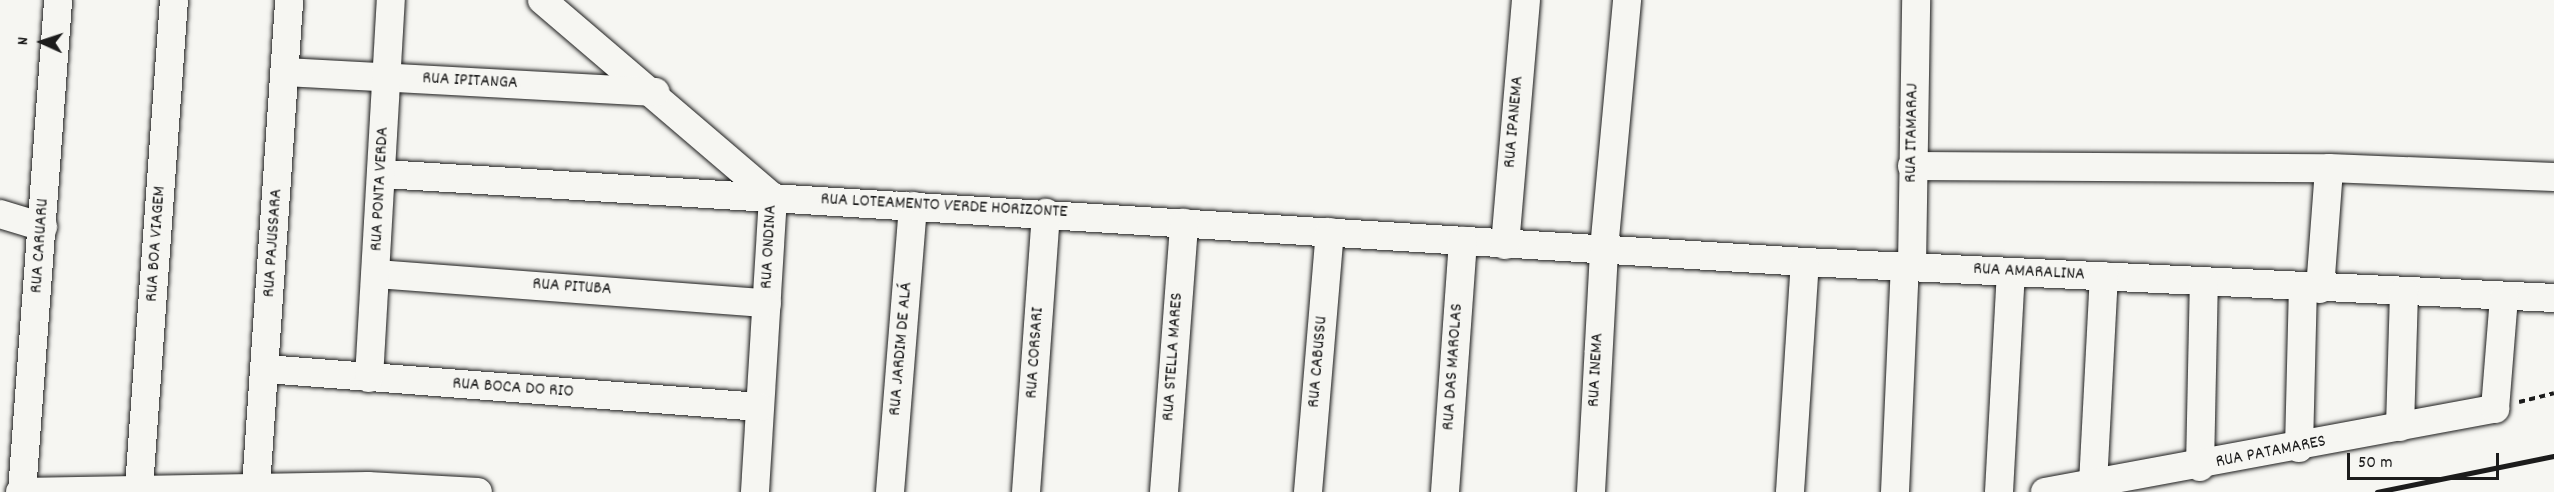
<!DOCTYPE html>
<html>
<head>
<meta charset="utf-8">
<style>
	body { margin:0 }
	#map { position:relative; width:2554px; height:492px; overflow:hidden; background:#f6f6f2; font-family:Dekko,sans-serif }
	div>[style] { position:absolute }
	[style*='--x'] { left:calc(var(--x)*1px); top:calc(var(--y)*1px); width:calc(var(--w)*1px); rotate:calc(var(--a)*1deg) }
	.path>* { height:4px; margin-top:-2px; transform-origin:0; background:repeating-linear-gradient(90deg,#1c1c1c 0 6px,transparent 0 10.5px) }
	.roads { filter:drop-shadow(0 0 2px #1c1c1c) drop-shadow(0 0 2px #1c1c1c) }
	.minor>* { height:28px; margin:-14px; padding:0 14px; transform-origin:14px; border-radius:14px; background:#f6f6f2 }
	.rail>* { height:4.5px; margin:-2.25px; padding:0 2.25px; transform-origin:2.25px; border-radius:2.25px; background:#1c1c1c }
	span { translate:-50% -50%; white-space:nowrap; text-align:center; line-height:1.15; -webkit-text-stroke:6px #f6f6f2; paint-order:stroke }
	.street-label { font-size:18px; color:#1c1c1c }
	.north { position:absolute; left:12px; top:12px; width:60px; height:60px; -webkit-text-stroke:4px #f6f6f2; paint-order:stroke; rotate:273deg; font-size:16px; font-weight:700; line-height:24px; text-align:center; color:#1c1c1c }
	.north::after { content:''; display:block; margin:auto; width:21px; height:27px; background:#1c1c1c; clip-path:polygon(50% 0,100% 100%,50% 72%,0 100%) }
	.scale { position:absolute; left:2347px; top:453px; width:152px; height:27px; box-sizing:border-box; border:3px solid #1c1c1c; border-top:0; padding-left:8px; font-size:18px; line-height:21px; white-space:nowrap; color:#1c1c1c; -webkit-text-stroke:4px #f6f6f2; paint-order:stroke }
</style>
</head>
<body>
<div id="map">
	<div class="path">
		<i style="--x:2519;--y:402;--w:36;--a:-14"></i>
	</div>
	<div class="roads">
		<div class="minor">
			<i style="--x:542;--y:0;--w:304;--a:40.5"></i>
			<i style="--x:773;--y:197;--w:296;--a:93.5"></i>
			<i style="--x:285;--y:72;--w:371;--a:3.1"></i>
			<i style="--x:1912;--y:166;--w:417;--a:0.3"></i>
			<i style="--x:2329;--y:168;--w:225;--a:2.3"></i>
			<i style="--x:383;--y:174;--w:1425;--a:3.54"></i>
			<i style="--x:1805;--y:262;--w:750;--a:2.75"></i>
			<i style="--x:0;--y:214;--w:45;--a:16.8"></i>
			<i style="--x:1505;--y:245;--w:246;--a:-85.1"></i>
			<i style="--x:1912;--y:266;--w:266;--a:-89.1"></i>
			<i style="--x:377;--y:274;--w:391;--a:4.3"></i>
			<i style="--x:2320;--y:289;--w:121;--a:-85.7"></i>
			<i style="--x:266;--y:369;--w:495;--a:4.4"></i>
			<i style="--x:369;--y:378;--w:379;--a:-86.7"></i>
			<i style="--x:2400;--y:427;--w:135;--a:-88.3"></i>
			<i style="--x:2299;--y:448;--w:160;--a:-88.6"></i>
			<i style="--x:2200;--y:467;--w:186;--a:-88.8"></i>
			<i style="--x:2093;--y:484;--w:208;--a:-87"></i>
			<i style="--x:256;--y:487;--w:488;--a:-86.1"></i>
			<i style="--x:139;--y:488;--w:489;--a:-85.9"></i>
			<i style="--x:20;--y:492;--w:348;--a:-1"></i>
			<i style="--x:368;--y:486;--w:110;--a:3.1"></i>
			<i style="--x:22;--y:492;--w:493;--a:-85.8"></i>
			<i style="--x:890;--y:492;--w:287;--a:-85.4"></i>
			<i style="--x:1026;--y:492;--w:280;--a:-85.9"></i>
			<i style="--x:1164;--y:492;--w:270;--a:-85.7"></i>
			<i style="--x:1308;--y:492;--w:261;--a:-85.2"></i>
			<i style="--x:1445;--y:492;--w:252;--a:-85.9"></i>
			<i style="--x:1591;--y:492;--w:243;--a:-86.9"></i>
			<i style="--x:1604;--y:249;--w:250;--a:-84.7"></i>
			<i style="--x:1790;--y:492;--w:230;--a:-86.3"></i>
			<i style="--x:1895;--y:492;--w:226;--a:-87.5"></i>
			<i style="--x:1999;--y:492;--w:219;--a:-86.9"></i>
			<i style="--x:2045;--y:492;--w:458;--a:-10.5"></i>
			<i style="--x:2495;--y:409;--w:112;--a:-85.4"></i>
		</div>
	</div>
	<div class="rail">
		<i style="--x:2377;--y:492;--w:181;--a:-11.5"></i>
	</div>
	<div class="street-label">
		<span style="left:470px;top:82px;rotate:3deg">RUA IPITANGA</span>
		<span style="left:1515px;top:122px;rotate:-85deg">RUA IPANEMA</span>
		<span style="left:1913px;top:133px;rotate:-89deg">RUA ITAMARAJ</span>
		<span style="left:381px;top:189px;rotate:-87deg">RUA PONTA VERDA</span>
		<span style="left:944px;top:207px;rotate:3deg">RUA LOTEAMENTO VERDE HORIZONTE</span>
		<span style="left:274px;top:243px;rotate:-86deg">RUA PAJUSSARA</span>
		<span style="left:157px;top:244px;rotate:-86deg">RUA BOA VIAGEM</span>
		<span style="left:41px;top:246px;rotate:-86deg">RUA CARUARU</span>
		<span style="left:770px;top:247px;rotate:-87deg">RUA ONDINA</span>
		<span style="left:2029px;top:273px;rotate:3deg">RUA AMARALINA</span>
		<span style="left:572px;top:288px;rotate:4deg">RUA PITUBA</span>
		<span style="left:902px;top:349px;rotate:-85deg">RUA JARDIM DE ALÁ</span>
		<span style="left:1036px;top:353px;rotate:-86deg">RUA CORSARI</span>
		<span style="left:1174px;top:357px;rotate:-86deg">RUA STELLA MARES</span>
		<span style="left:1319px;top:362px;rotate:-85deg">RUA CABUSSU</span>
		<span style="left:1454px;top:367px;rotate:-86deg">RUA DAS MAROLAS</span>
		<span style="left:1597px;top:370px;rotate:-87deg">RUA INEMA</span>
		<span style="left:513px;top:389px;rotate:4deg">RUA BOCA DO RIO</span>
		<span style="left:2271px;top:453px;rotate:-11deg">RUA PATAMARES</span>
	</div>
	<div class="north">N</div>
	<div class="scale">50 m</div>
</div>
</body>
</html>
